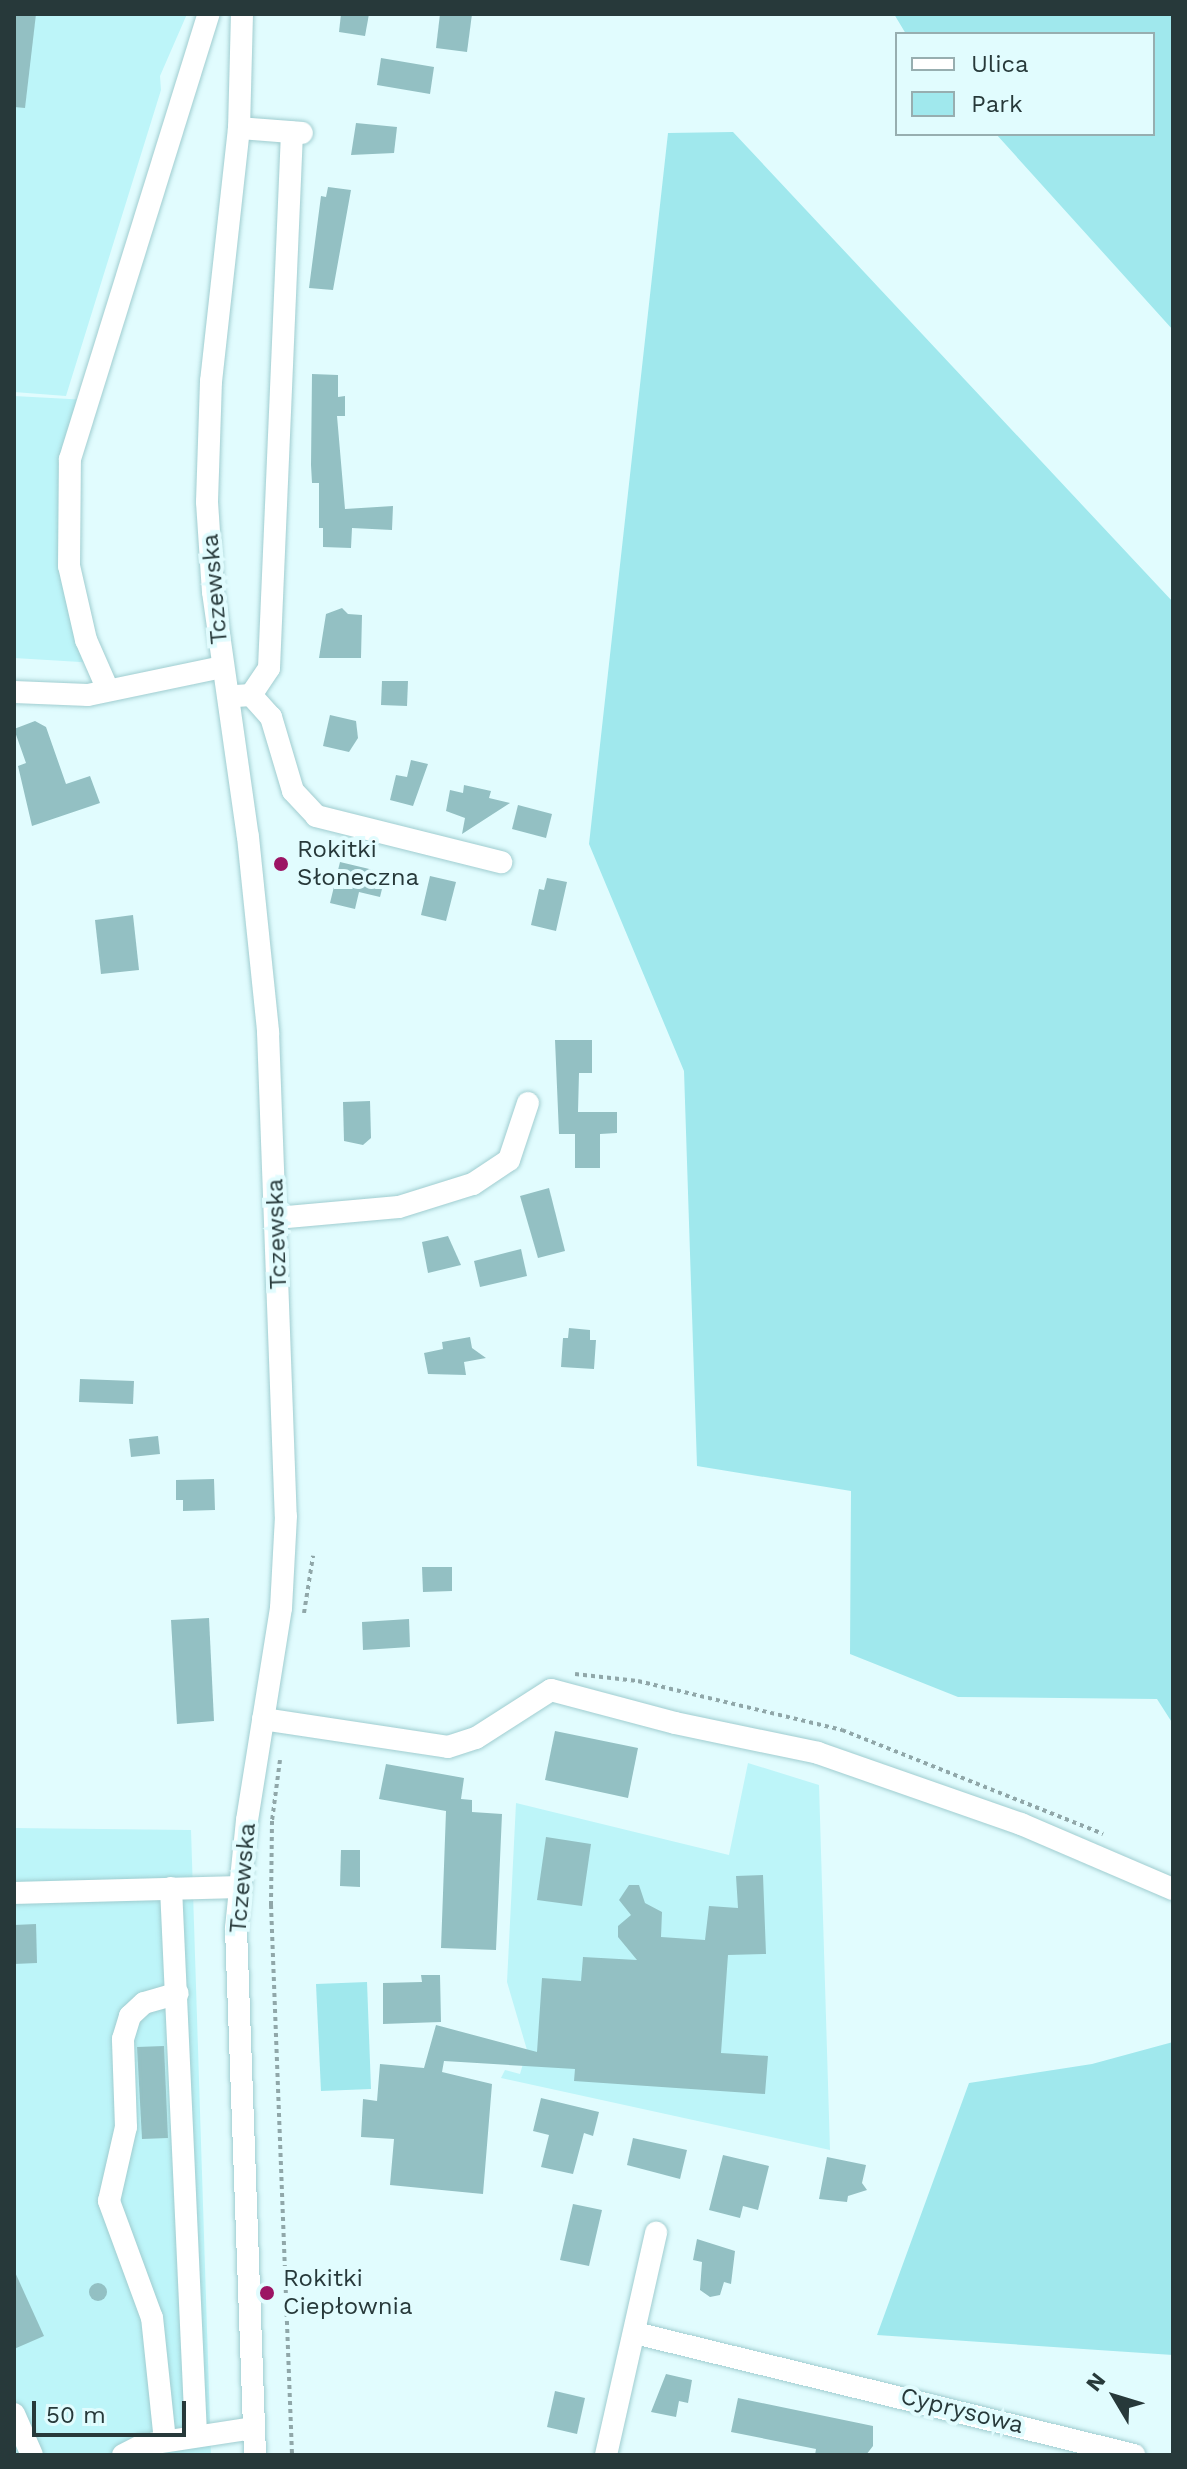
<!DOCTYPE html>
<html>
<head>
<meta charset="utf-8">
<style>
	body { margin:0 }
	#map { position:relative; width:1187px; height:2469px; overflow:hidden; background:#e1fcfe; font-family:"Work Sans",sans-serif }
	div>[style] { position:absolute }
	[style*='--x'] { left:calc(var(--x)*1px); top:calc(var(--y)*1px); width:calc(var(--w)*1px); rotate:calc(var(--a)*1deg) }
	.built>* { inset:0; background:#bdf5f9 }
	.green>* { inset:0; background:#a0e8ed }
	.building>* { inset:0; background:#93c0c3 }
	.round { border-radius:50% }
	.path>* { height:4px; margin-top:-2px; transform-origin:0; background:repeating-linear-gradient(90deg,#90a7a9 0 4px,transparent 0 8px) }
	.roads { filter:drop-shadow(0 0 2px #a0cdd0) drop-shadow(0 0 2px #a0cdd0) }
	.minor>* { height:22px; margin:-11px; padding:0 11px; transform-origin:11px; border-radius:11px; background:#fff }
	.dots>* { width:22px; height:22px; translate:-50% -50%; box-sizing:border-box; border:4px solid #e1fcfe; border-radius:50% }
	span { translate:-50% -50%; white-space:nowrap; text-align:center; line-height:1.15; -webkit-text-stroke:8px #e1fcfe; paint-order:stroke }
	.street-label { font-size:24px; color:#27393a }
	.poi-label { font-size:24px; color:#27393a }
	.left { translate:0 -50%; text-align:left }
	.frame { position:absolute; inset:0; border:16px solid #27393a; pointer-events:none }
	.legend { position:absolute; left:895px; top:32px; width:260px; height:104px; box-sizing:border-box; background:#e1fcfe; border:2px solid #97aeb0; margin:0; padding:10px 14px; list-style:none; font-size:24px; color:#27393a }
	.legend li { display:flex; align-items:center; gap:16px; height:40px }
	.legend b { width:40px; border:2px solid #97aeb0 }
	.north { position:absolute; left:1075px; top:2357px; width:80px; height:80px; -webkit-text-stroke:6px #e1fcfe; paint-order:stroke; rotate:308deg; font-size:22px; font-weight:700; line-height:32px; text-align:center; color:#27393a }
	.north::after { content:''; display:block; margin:auto; width:28px; height:36px; background:#27393a; clip-path:polygon(50% 0,100% 100%,50% 72%,0 100%) }
	.scale { position:absolute; left:32px; top:2401px; width:154px; height:36px; box-sizing:border-box; border:4px solid #27393a; border-top:0; padding-left:10px; font-size:24px; line-height:28px; white-space:nowrap; color:#27393a; -webkit-text-stroke:6px #e1fcfe; paint-order:stroke }
</style>
</head>
<body>
<div id="map">
	<div class="built">
		<i style="clip-path:polygon(14px 14px,187px 14px,160px 76px,161px 90px,66px 396px,14px 392px)"></i>
		<i style="clip-path:polygon(14px 396px,88px 400px,63px 496px,97px 663px,14px 658px)"></i>
		<i style="clip-path:polygon(748px 1763px,819px 1785px,830px 2150px,501px 2078px,505px 2070px,520px 2074px,527px 2050px,507px 1982px,516px 1803px,729px 1855px)"></i>
		<i style="clip-path:polygon(14px 1828px,191px 1830px,211px 2455px,14px 2455px)"></i>
	</div>
	<div class="green">
		<i style="clip-path:polygon(894px 14px,1173px 14px,1173px 330px,996px 134px,1153px 134px,1153px 34px,906px 34px)"></i>
		<i style="clip-path:polygon(733px 132px,1173px 602px,1173px 1724px,1157px 1699px,958px 1697px,850px 1654px,851px 1491px,697px 1466px,684px 1071px,589px 844px,668px 133px)"></i>
		<i style="clip-path:polygon(367px 1982px,371px 2089px,321px 2091px,316px 1984px)"></i>
		<i style="clip-path:polygon(1173px 2042px,1173px 2355px,877px 2335px,969px 2083px,1092px 2064px)"></i>
	</div>
	<div class="building">
		<i style="clip-path:polygon(14px 14px,36px 14px,25px 108px,14px 107px)"></i>
		<i style="clip-path:polygon(341px 14px,369px 14px,365px 36px,339px 32px)"></i>
		<i style="clip-path:polygon(440px 14px,472px 14px,467px 52px,436px 48px)"></i>
		<i style="clip-path:polygon(381px 58px,434px 67px,430px 94px,377px 85px)"></i>
		<i style="clip-path:polygon(356px 123px,397px 127px,394px 153px,351px 155px)"></i>
		<i style="clip-path:polygon(328px 187px,351px 190px,333px 290px,309px 288px,321px 196px,326px 197px)"></i>
		<i style="clip-path:polygon(312px 374px,338px 375px,338px 397px,345px 396px,345px 416px,337px 416px,345px 509px,393px 506px,392px 530px,352px 528px,351px 548px,323px 547px,323px 528px,319px 528px,319px 483px,312px 483px,311px 465px)"></i>
		<i style="clip-path:polygon(342px 608px,348px 614px,362px 615px,361px 658px,319px 658px,326px 614px)"></i>
		<i style="clip-path:polygon(382px 681px,408px 681px,407px 706px,381px 705px)"></i>
		<i style="clip-path:polygon(330px 715px,356px 721px,358px 738px,349px 752px,323px 746px)"></i>
		<i style="clip-path:polygon(35px 721px,46px 727px,66px 784px,90px 776px,100px 803px,32px 826px,18px 766px,26px 763px,14px 729px)"></i>
		<i style="clip-path:polygon(411px 760px,428px 764px,413px 806px,390px 800px,396px 775px,407px 777px)"></i>
		<i style="clip-path:polygon(464px 785px,491px 791px,489px 798px,510px 803px,462px 834px,465px 818px,446px 811px,450px 790px,463px 793px)"></i>
		<i style="clip-path:polygon(518px 805px,552px 814px,546px 838px,512px 829px)"></i>
		<i style="clip-path:polygon(340px 862px,386px 873px,380px 897px,359px 892px,355px 909px,330px 903px)"></i>
		<i style="clip-path:polygon(430px 876px,456px 882px,446px 921px,421px 915px)"></i>
		<i style="clip-path:polygon(547px 878px,567px 882px,556px 931px,531px 925px,539px 889px,544px 890px)"></i>
		<i style="clip-path:polygon(133px 915px,139px 970px,101px 974px,95px 920px)"></i>
		<i style="clip-path:polygon(555px 1040px,592px 1040px,592px 1073px,579px 1073px,578px 1112px,617px 1112px,617px 1133px,600px 1134px,600px 1168px,575px 1168px,575px 1134px,559px 1134px)"></i>
		<i style="clip-path:polygon(370px 1101px,371px 1138px,363px 1145px,344px 1141px,343px 1102px)"></i>
		<i style="clip-path:polygon(549px 1188px,565px 1251px,538px 1258px,520px 1196px)"></i>
		<i style="clip-path:polygon(448px 1236px,461px 1265px,428px 1273px,422px 1242px)"></i>
		<i style="clip-path:polygon(521px 1249px,527px 1276px,480px 1287px,474px 1261px)"></i>
		<i style="clip-path:polygon(569px 1328px,590px 1330px,590px 1340px,596px 1340px,594px 1369px,561px 1367px,563px 1338px,568px 1338px)"></i>
		<i style="clip-path:polygon(470px 1337px,472px 1348px,486px 1358px,464px 1362px,466px 1375px,428px 1374px,424px 1353px,443px 1349px,442px 1342px)"></i>
		<i style="clip-path:polygon(80px 1379px,134px 1381px,133px 1404px,79px 1402px)"></i>
		<i style="clip-path:polygon(158px 1436px,160px 1454px,131px 1457px,129px 1439px)"></i>
		<i style="clip-path:polygon(214px 1479px,215px 1510px,183px 1511px,183px 1500px,176px 1500px,176px 1480px)"></i>
		<i style="clip-path:polygon(422px 1567px,452px 1567px,452px 1591px,423px 1592px)"></i>
		<i style="clip-path:polygon(209px 1618px,214px 1721px,177px 1724px,171px 1620px)"></i>
		<i style="clip-path:polygon(409px 1619px,410px 1647px,363px 1650px,362px 1622px)"></i>
		<i style="clip-path:polygon(555px 1731px,638px 1748px,628px 1798px,545px 1780px)"></i>
		<i style="clip-path:polygon(386px 1764px,464px 1778px,461px 1799px,472px 1800px,472px 1812px,502px 1814px,496px 1950px,441px 1948px,446px 1811px,379px 1799px)"></i>
		<i style="clip-path:polygon(546px 1837px,591px 1844px,582px 1906px,537px 1900px)"></i>
		<i style="clip-path:polygon(341px 1850px,360px 1850px,360px 1887px,340px 1886px)"></i>
		<i style="clip-path:polygon(763px 1875px,766px 1954px,728px 1955px,721px 2053px,768px 2056px,765px 2094px,574px 2081px,575px 2069px,444px 2061px,442px 2072px,492px 2084px,483px 2194px,390px 2185px,394px 2139px,361px 2137px,363px 2099px,377px 2101px,380px 2064px,424px 2068px,436px 2025px,537px 2052px,542px 1978px,581px 1981px,583px 1957px,637px 1960px,618px 1937px,618px 1926px,631px 1915px,619px 1900px,629px 1885px,639px 1885px,645px 1903px,662px 1912px,661px 1937px,705px 1940px,709px 1906px,738px 1908px,736px 1876px)"></i>
		<i style="clip-path:polygon(36px 1924px,37px 1963px,14px 1964px,14px 1925px)"></i>
		<i style="clip-path:polygon(421px 1975px,440px 1975px,441px 2022px,383px 2024px,383px 1983px,422px 1982px)"></i>
		<i style="clip-path:polygon(164px 2046px,168px 2138px,142px 2139px,137px 2047px)"></i>
		<i style="clip-path:polygon(541px 2098px,599px 2112px,593px 2136px,584px 2133px,573px 2174px,541px 2167px,549px 2135px,533px 2131px)"></i>
		<i style="clip-path:polygon(633px 2138px,687px 2150px,680px 2179px,627px 2165px)"></i>
		<i style="clip-path:polygon(723px 2155px,769px 2166px,758px 2210px,743px 2206px,740px 2218px,709px 2210px)"></i>
		<i style="clip-path:polygon(827px 2157px,866px 2165px,862px 2183px,867px 2190px,848px 2196px,847px 2202px,819px 2199px)"></i>
		<i style="clip-path:polygon(573px 2204px,602px 2210px,589px 2266px,560px 2260px)"></i>
		<i style="clip-path:polygon(697px 2239px,735px 2251px,731px 2284px,724px 2282px,720px 2295px,710px 2297px,700px 2290px,702px 2262px,693px 2260px)"></i>
		<i style="clip-path:polygon(14px 2270px,44px 2336px,14px 2349px)"></i>
		<i class="round" style="left:89px;top:2283px;width:18px;height:18px"></i>
		<i style="clip-path:polygon(666px 2374px,692px 2380px,688px 2403px,679px 2401px,676px 2417px,651px 2412px)"></i>
		<i style="clip-path:polygon(555px 2391px,585px 2398px,577px 2434px,547px 2427px)"></i>
		<i style="clip-path:polygon(738px 2398px,873px 2426px,873px 2446px,866px 2455px,815px 2455px,816px 2449px,731px 2432px)"></i>
	</div>
	<div class="path">
		<i style="--x:304;--y:1613;--w:58;--a:-81"></i>
		<i style="--x:575;--y:1674;--w:63;--a:6.3"></i>
		<i style="--x:638;--y:1681;--w:210;--a:13.5"></i>
		<i style="--x:842;--y:1730;--w:281;--a:21.7"></i>
		<i style="--x:280;--y:1760;--w:62;--a:97.5"></i>
		<i style="--x:272;--y:1821;--w:84;--a:90.7"></i>
		<i style="--x:271;--y:1905;--w:550;--a:87.81"></i>
	</div>
	<div class="roads">
		<div class="minor">
			<i style="--x:242;--y:14;--w:114;--a:91.5"></i>
			<i style="--x:239;--y:128;--w:255;--a:96.3"></i>
			<i style="--x:211;--y:381;--w:121;--a:91.9"></i>
			<i style="--x:207;--y:502;--w:90;--a:86.2"></i>
			<i style="--x:213;--y:592;--w:247;--a:81.9"></i>
			<i style="--x:248;--y:837;--w:196;--a:84.1"></i>
			<i style="--x:268;--y:1032;--w:484;--a:87.9"></i>
			<i style="--x:286;--y:1516;--w:92;--a:93.1"></i>
			<i style="--x:281;--y:1608;--w:215;--a:99.1"></i>
			<i style="--x:247;--y:1820;--w:110;--a:95.8"></i>
			<i style="--x:236;--y:1929;--w:526;--a:87.93"></i>
			<i style="--x:239;--y:128;--w:63;--a:4.5"></i>
			<i style="--x:108;--y:690;--w:55;--a:-113.7"></i>
			<i style="--x:86;--y:640;--w:76;--a:-102.9"></i>
			<i style="--x:69;--y:566;--w:107;--a:-89.5"></i>
			<i style="--x:70;--y:459;--w:466;--a:-72.7"></i>
			<i style="--x:14;--y:692;--w:74;--a:2.3"></i>
			<i style="--x:88;--y:695;--w:137;--a:-11.8"></i>
			<i style="--x:251;--y:695;--w:32;--a:-56"></i>
			<i style="--x:269;--y:668;--w:536;--a:-87.54"></i>
			<i style="--x:236;--y:696;--w:15;--a:-4"></i>
			<i style="--x:251;--y:695;--w:30;--a:48"></i>
			<i style="--x:271;--y:717;--w:77;--a:73.4"></i>
			<i style="--x:293;--y:791;--w:34;--a:47"></i>
			<i style="--x:316;--y:816;--w:191;--a:14"></i>
			<i style="--x:276;--y:1218;--w:123;--a:-5.1"></i>
			<i style="--x:399;--y:1207;--w:77;--a:-17.3"></i>
			<i style="--x:473;--y:1184;--w:43;--a:-33.7"></i>
			<i style="--x:509;--y:1160;--w:60;--a:-71.6"></i>
			<i style="--x:263;--y:1719;--w:187;--a:8.6"></i>
			<i style="--x:448;--y:1747;--w:29;--a:-18"></i>
			<i style="--x:476;--y:1738;--w:89;--a:-32.6"></i>
			<i style="--x:551;--y:1690;--w:128;--a:14.9"></i>
			<i style="--x:675;--y:1723;--w:146;--a:11.8"></i>
			<i style="--x:818;--y:1753;--w:215;--a:19.3"></i>
			<i style="--x:1021;--y:1824;--w:165;--a:23.2"></i>
			<i style="--x:171;--y:1888;--w:548;--a:87.38"></i>
			<i style="--x:14;--y:1893;--w:225;--a:-1.5"></i>
			<i style="--x:635;--y:2333;--w:514;--a:13.74"></i>
			<i style="--x:14;--y:2414;--w:45;--a:66.3"></i>
			<i style="--x:165;--y:2441;--w:124;--a:-96"></i>
			<i style="--x:152;--y:2318;--w:125;--a:-110.2"></i>
			<i style="--x:109;--y:2201;--w:76;--a:-77.1"></i>
			<i style="--x:126;--y:2127;--w:88;--a:-92"></i>
			<i style="--x:123;--y:2039;--w:24;--a:-73"></i>
			<i style="--x:130;--y:2016;--w:19;--a:-43"></i>
			<i style="--x:144;--y:2003;--w:35;--a:-16"></i>
			<i style="--x:123;--y:2455;--w:22;--a:-27"></i>
			<i style="--x:143;--y:2445;--w:111;--a:-8.8"></i>
			<i style="--x:606;--y:2455;--w:228;--a:-77.3"></i>
		</div>
	</div>
	<div class="dots">
		<i style="left:281px;top:864px;background:#9c1464"></i>
		<i style="left:267px;top:2293px;background:#9c1464"></i>
	</div>
	<div class="street-label">
		<span style="left:215px;top:589px;rotate:-95deg">Tczewska</span>
		<span style="left:277px;top:1234px;rotate:-92deg">Tczewska</span>
		<span style="left:243px;top:1878px;rotate:-85deg">Tczewska</span>
		<span style="left:962px;top:2411px;rotate:14deg">Cyprysowa</span>
	</div>
	<div class="poi-label">
		<span class="left" style="left:297px;top:864px">Rokitki<br>Słoneczna</span>
		<span class="left" style="left:283px;top:2293px">Rokitki<br>Ciepłownia</span>
	</div>
	<div class="frame"></div>
	<ul class="legend">
	<li><b style="height:10px;background:#fff"></b>Ulica</li>
	<li><b style="height:22px;background:#a0e8ed"></b>Park</li>
	</ul>
	<div class="north">N</div>
	<div class="scale">50 m</div>
</div>
</body>
</html>
